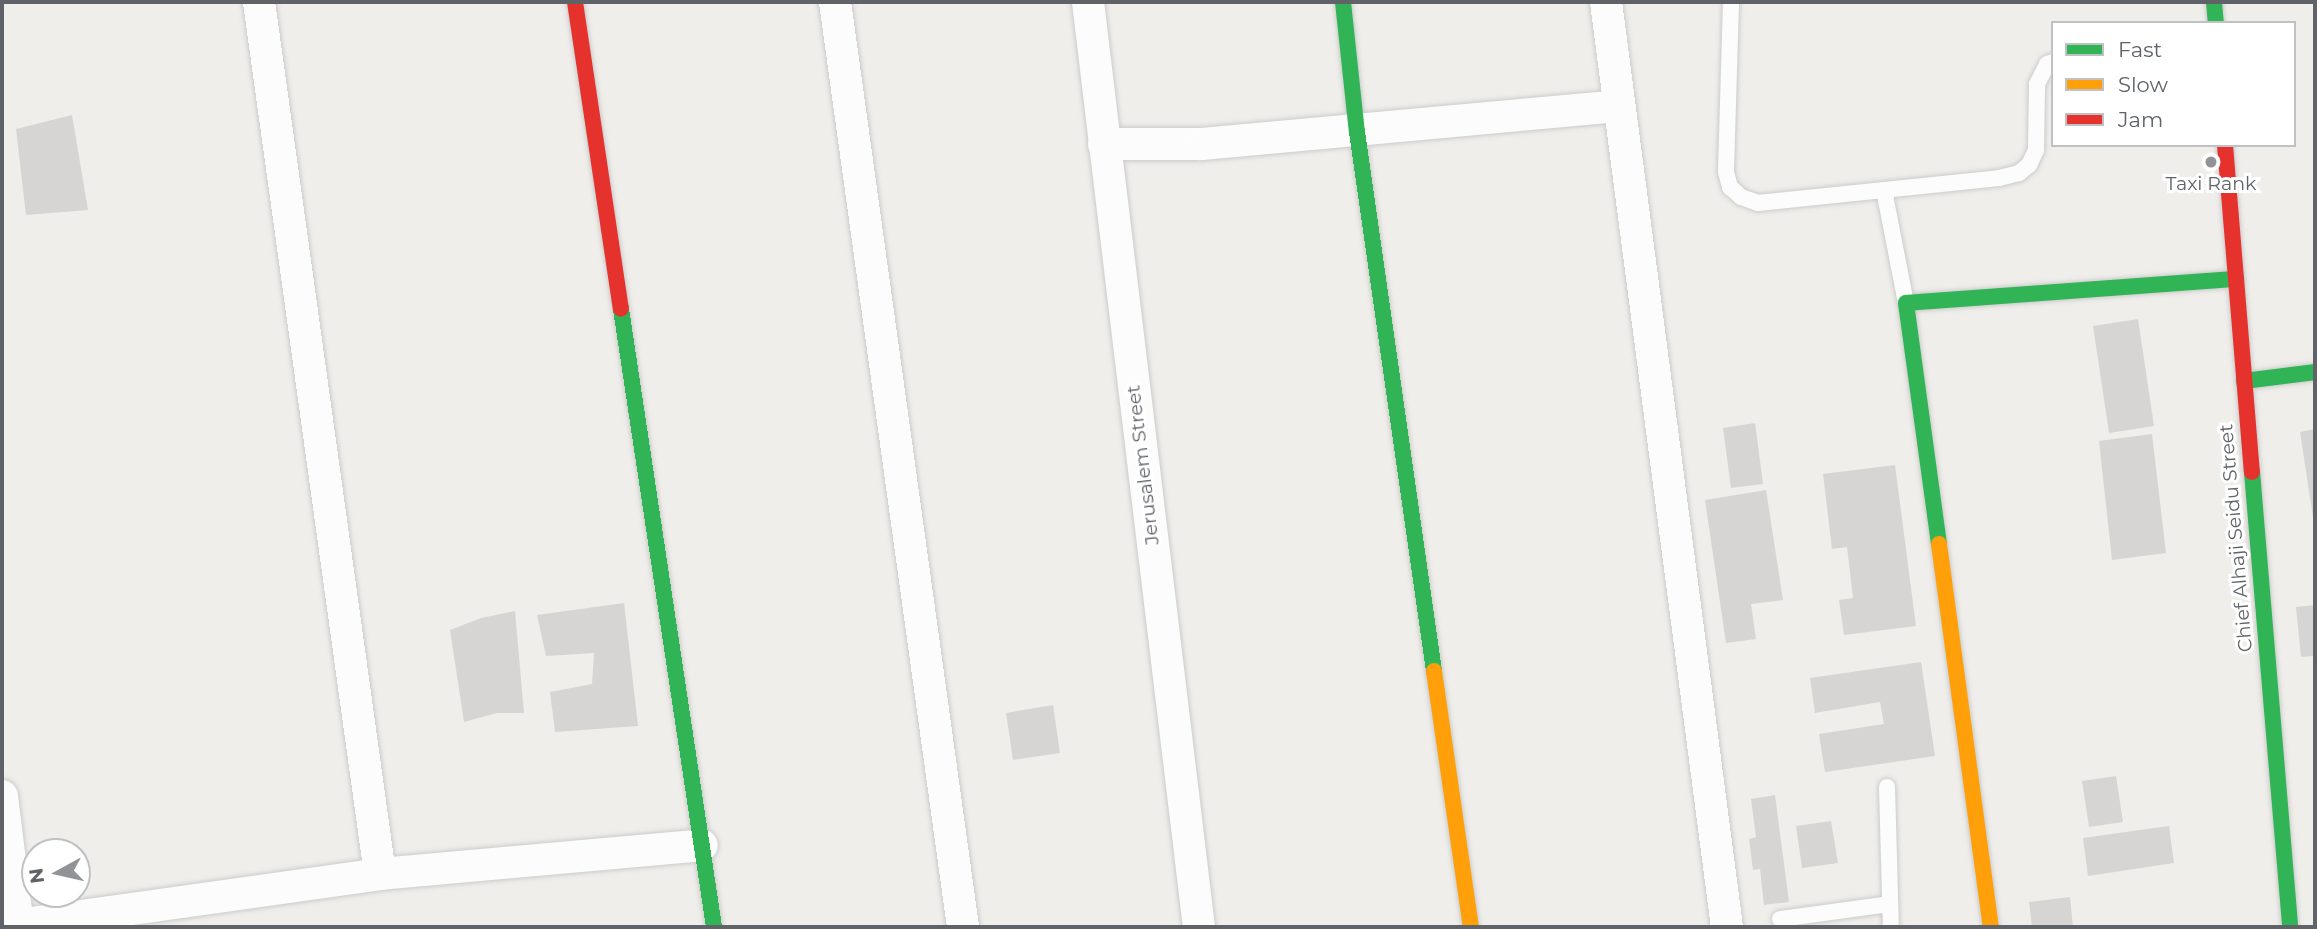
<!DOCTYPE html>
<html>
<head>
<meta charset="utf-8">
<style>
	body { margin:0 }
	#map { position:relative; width:2317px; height:929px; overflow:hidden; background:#efeeea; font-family:Montserrat,sans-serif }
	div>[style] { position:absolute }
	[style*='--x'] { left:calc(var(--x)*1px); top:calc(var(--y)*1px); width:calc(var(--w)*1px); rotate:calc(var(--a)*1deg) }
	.building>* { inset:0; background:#d6d5d3 }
	.roads { filter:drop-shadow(0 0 2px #cbcccc) drop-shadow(0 0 2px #cbcccc) }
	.lane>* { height:16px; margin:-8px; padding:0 8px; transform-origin:8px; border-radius:8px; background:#fdfcfc }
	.street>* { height:32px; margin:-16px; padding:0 16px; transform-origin:16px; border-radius:16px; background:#fdfcfc }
	.fast>* { height:16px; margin:-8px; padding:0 8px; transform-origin:8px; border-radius:8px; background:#30b455 }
	.slow>* { height:16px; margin:-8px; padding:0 8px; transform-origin:8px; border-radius:8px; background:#ff9f0a }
	.jam>* { height:16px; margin:-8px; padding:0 8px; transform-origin:8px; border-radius:8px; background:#e5322d }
	.dots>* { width:19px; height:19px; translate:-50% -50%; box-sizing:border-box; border:4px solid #fff; border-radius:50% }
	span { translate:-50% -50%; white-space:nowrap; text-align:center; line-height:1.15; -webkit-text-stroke:6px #fff; paint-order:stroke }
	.poi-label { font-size:19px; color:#5f6368 }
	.street-label { font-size:19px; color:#5f6368 }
	.frame { position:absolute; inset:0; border:4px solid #5f6368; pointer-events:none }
	.legend { position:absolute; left:2051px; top:21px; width:245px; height:126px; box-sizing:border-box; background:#fff; border:2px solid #bfc1c3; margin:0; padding:9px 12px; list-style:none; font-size:21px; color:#5f6368 }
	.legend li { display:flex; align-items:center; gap:14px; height:35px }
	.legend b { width:35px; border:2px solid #bfc1c3 }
	.north { position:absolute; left:21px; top:838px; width:70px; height:70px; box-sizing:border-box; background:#fff; border:2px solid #bfc1c3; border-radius:50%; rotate:262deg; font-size:19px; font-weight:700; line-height:28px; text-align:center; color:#5f6368 }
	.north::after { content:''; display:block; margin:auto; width:24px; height:32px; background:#919496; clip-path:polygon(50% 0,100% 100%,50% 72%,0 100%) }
</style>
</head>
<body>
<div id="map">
	<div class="building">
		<i style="clip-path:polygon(72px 115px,88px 210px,26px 215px,16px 129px)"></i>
		<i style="clip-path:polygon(2138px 319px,2154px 426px,2109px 433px,2093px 326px)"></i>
		<i style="clip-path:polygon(1755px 423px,1763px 484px,1731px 488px,1723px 428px)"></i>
		<i style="clip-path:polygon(2315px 429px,2315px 524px,2314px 524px,2300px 432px)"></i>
		<i style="clip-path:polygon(2152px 434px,2166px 553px,2112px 560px,2099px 441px)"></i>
		<i style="clip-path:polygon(1895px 465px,1916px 626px,1844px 635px,1839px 600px,1853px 598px,1847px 547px,1832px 549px,1823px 474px)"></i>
		<i style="clip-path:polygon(1766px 490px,1783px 600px,1751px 604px,1756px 639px,1726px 643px,1705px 500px)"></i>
		<i style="clip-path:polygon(624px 603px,638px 726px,555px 732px,550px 692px,592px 684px,594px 653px,546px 656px,537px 615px)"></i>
		<i style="clip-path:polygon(2315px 605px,2315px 656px,2301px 657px,2296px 607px)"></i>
		<i style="clip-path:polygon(515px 611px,524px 713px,497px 713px,464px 722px,450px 630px,481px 618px)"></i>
		<i style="clip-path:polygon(1921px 662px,1935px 756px,1825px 772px,1819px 734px,1884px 724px,1880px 702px,1815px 713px,1810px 678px)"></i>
		<i style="clip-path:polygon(1053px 705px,1060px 753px,1013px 760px,1006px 713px)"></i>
		<i style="clip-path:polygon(2116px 776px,2123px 822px,2089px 827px,2082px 781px)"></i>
		<i style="clip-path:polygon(1775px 795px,1789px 902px,1764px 905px,1760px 869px,1753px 870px,1749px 839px,1756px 837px,1751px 799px)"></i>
		<i style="clip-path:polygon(1831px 821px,1838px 863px,1802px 868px,1796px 826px)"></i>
		<i style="clip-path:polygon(2169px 826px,2174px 863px,2088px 876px,2083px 838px)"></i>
		<i style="clip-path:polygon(2070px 897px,2073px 927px,2032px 927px,2029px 902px)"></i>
	</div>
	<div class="roads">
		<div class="lane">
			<i style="--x:1731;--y:2;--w:170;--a:91.7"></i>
			<i style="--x:1726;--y:172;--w:16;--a:75"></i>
			<i style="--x:1730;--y:187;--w:15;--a:42"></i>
			<i style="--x:1741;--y:197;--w:18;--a:19"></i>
			<i style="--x:1758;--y:203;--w:242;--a:-5.9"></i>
			<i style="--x:1999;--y:178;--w:21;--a:-14"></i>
			<i style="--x:2019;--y:173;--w:13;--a:-39"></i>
			<i style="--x:2029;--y:165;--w:17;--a:-65"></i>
			<i style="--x:2036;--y:150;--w:66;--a:-89.1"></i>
			<i style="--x:2037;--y:84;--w:22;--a:-63"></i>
			<i style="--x:2047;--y:64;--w:6;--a:-18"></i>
			<i style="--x:1884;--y:190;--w:115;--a:79"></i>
			<i style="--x:1887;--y:787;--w:140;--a:88.4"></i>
			<i style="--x:1780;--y:919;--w:111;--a:-7.8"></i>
		</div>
		<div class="street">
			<i style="--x:259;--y:2;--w:880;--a:82.1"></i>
			<i style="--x:835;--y:2;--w:934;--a:82.12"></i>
			<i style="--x:1088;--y:2;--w:932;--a:83.16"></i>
			<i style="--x:1606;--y:2;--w:933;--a:82.55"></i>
			<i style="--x:1104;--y:144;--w:97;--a:0"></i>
			<i style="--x:1201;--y:144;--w:419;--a:-5.2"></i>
			<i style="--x:2;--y:796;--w:131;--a:83"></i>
			<i style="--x:4;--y:927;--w:380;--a:-8"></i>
			<i style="--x:380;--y:874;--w:323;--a:-5.1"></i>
		</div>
		<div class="fast">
			<i style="--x:1343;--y:2;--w:131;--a:83.9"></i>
			<i style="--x:1357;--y:132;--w:544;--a:81.87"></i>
			<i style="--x:2214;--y:2;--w:21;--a:85"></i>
			<i style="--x:621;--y:309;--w:625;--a:81.44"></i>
			<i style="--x:2244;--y:381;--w:72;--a:-7.2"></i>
			<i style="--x:2252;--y:472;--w:457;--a:85.2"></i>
			<i style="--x:1939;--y:544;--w:243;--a:-97.8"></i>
			<i style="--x:1906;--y:303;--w:331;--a:-4.2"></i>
		</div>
		<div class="slow">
			<i style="--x:1939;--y:544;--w:387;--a:82.3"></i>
			<i style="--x:1434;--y:671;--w:259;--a:81.8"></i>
		</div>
		<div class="jam">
			<i style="--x:575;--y:2;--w:310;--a:81.5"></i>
			<i style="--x:2225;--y:145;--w:328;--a:85.3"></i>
		</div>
	</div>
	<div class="dots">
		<i style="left:2211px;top:162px;background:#919496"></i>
	</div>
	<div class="poi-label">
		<span style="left:2211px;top:184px">Taxi Rank</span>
	</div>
	<div class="street-label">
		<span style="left:1143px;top:465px;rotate:-97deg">Jerusalem Street</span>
		<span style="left:2236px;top:538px;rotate:-95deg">Chief Alhaji Seidu Street</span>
	</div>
	<div class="frame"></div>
	<ul class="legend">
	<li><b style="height:9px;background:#30b455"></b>Fast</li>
	<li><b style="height:9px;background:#ff9f0a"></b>Slow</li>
	<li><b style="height:9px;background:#e5322d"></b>Jam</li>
	</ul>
	<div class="north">N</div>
</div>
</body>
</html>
